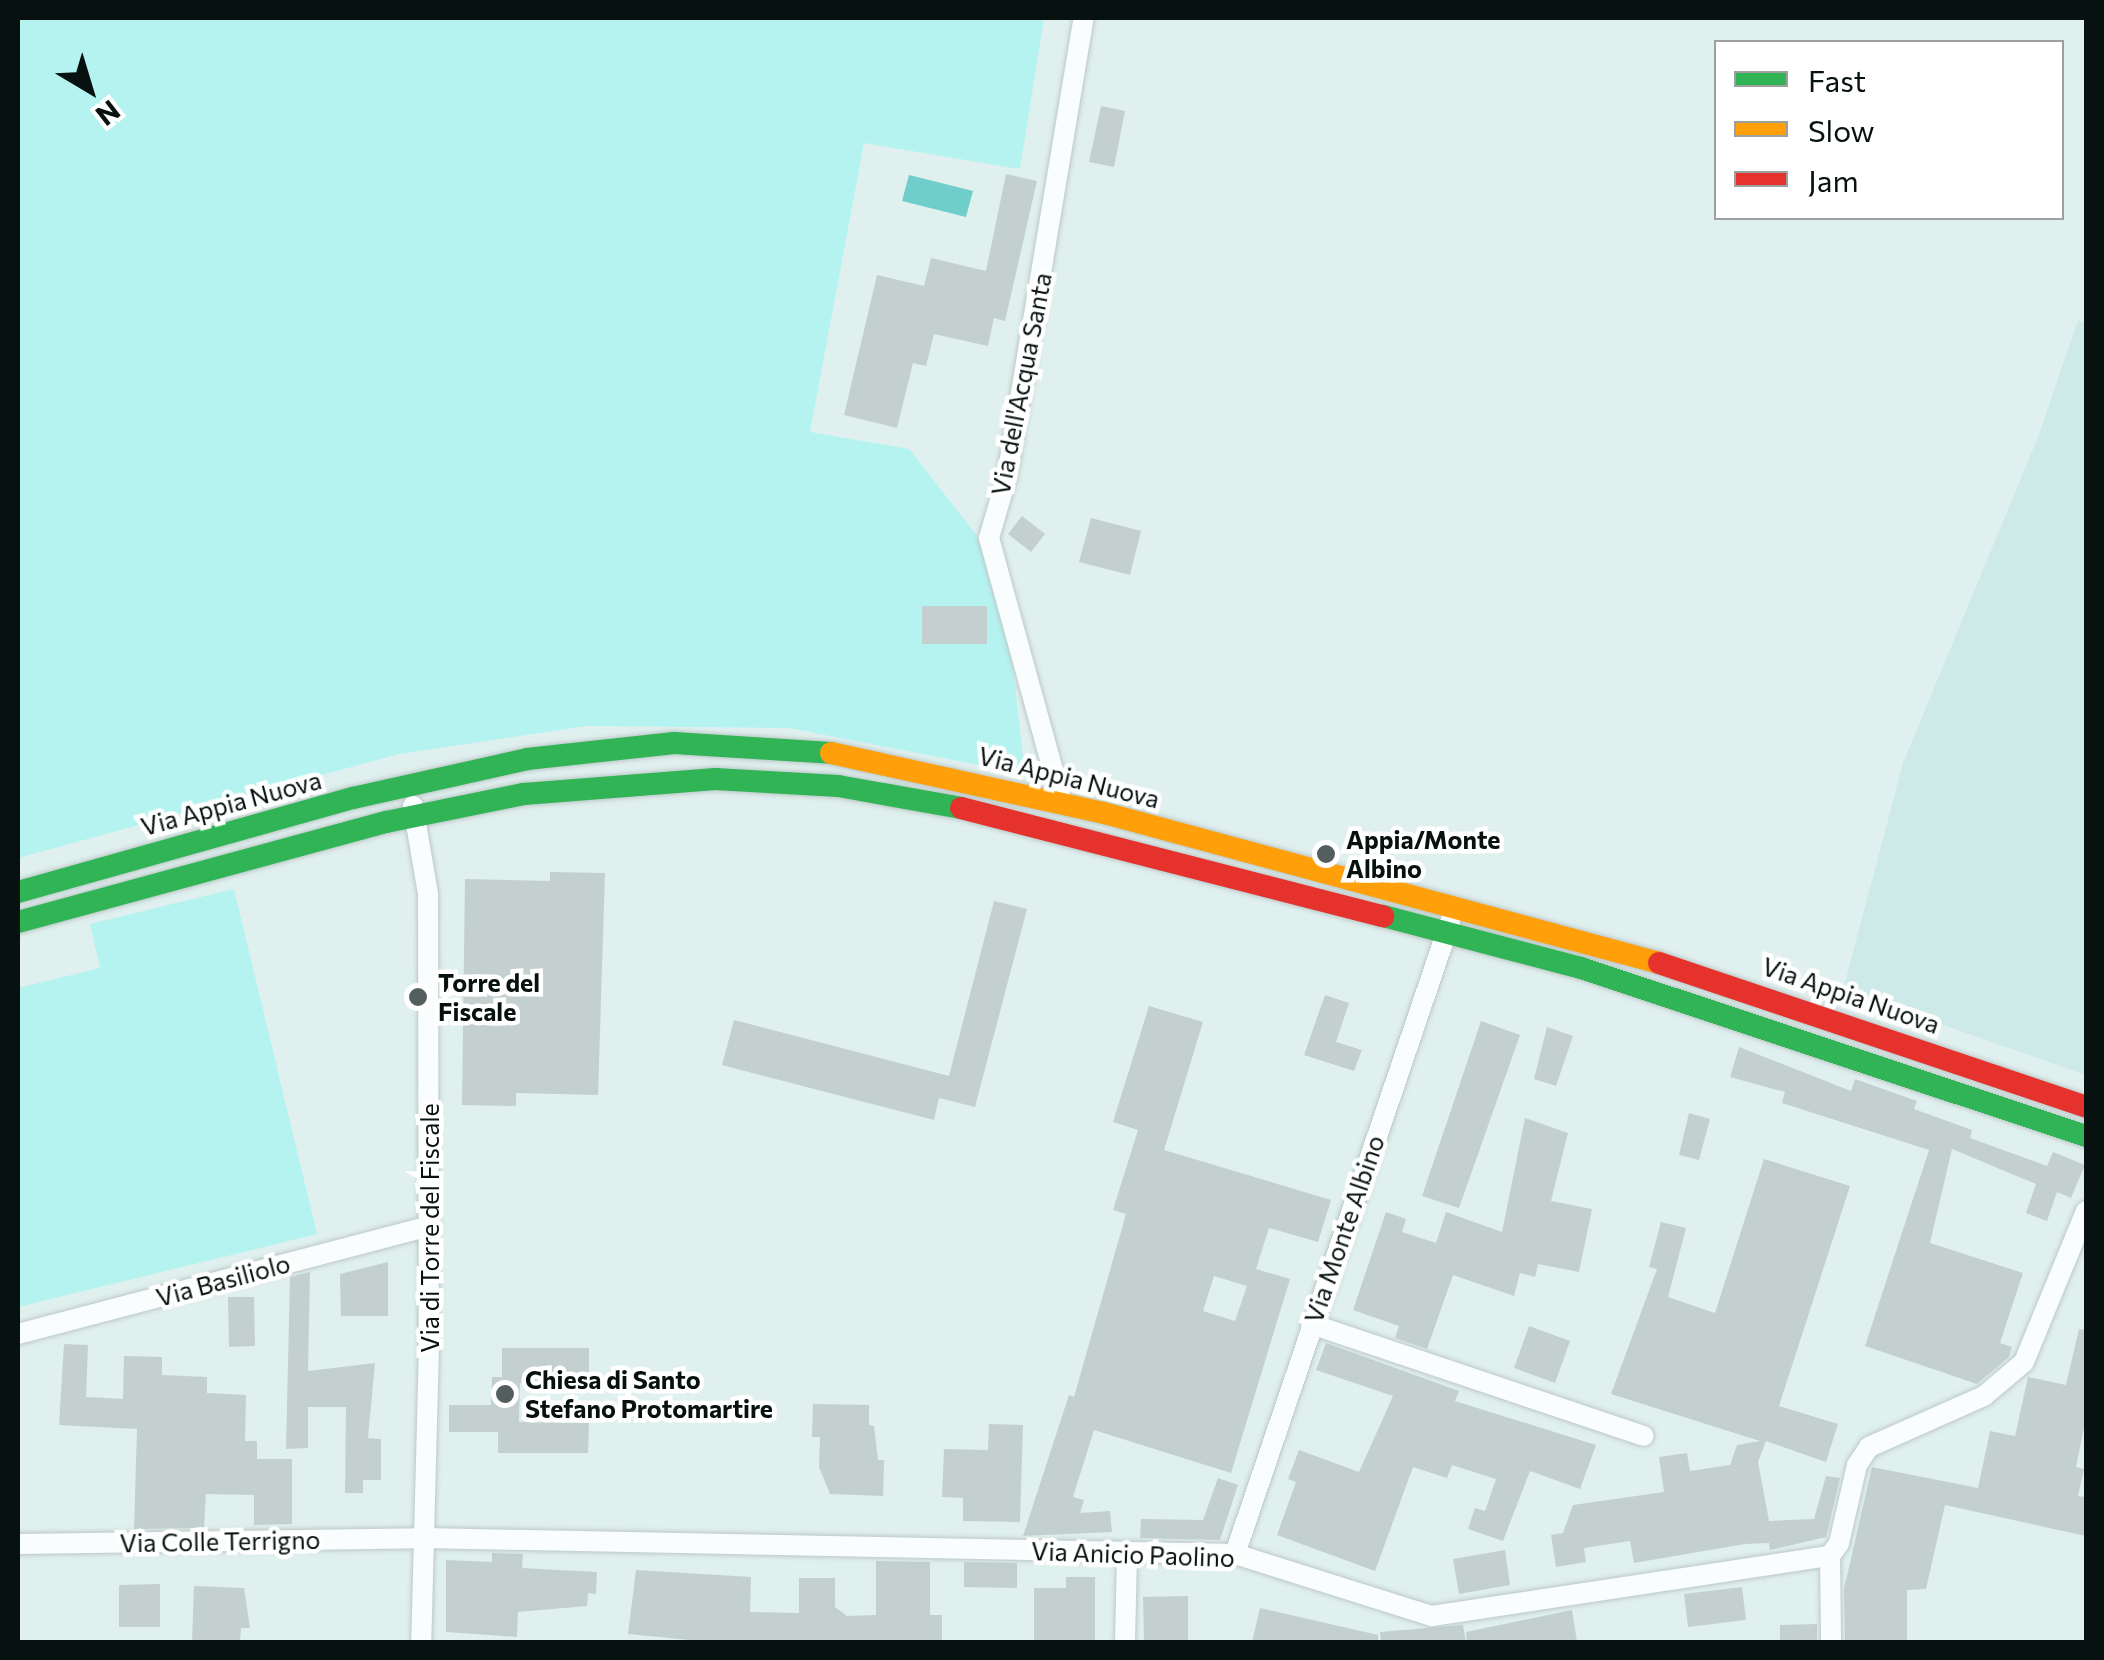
<!DOCTYPE html>
<html>
<head>
<meta charset="utf-8">
<style>
	body { margin:0 }
	#map { position:relative; width:2104px; height:1660px; overflow:hidden; background:#e0f0ef; font-family:Commissioner,sans-serif }
	div>[style] { position:absolute }
	[style*='--x'] { left:calc(var(--x)*1px); top:calc(var(--y)*1px); width:calc(var(--w)*1px); rotate:calc(var(--a)*1deg) }
	.built>* { inset:0; background:#cdeae8 }
	.green>* { inset:0; background:#b5f3f0 }
	.water>* { inset:0; background:#6fcec9 }
	.building>* { inset:0; background:#c3d0cf }
	.roads { filter:drop-shadow(0 0 2px #bcc8c7) drop-shadow(0 0 2px #bcc8c7) }
	.street>* { height:20px; margin:-10px; padding:0 10px; transform-origin:10px; border-radius:10px; background:#fafdfd }
	.fast>* { height:22px; margin:-11px; padding:0 11px; transform-origin:11px; border-radius:11px; background:#30b455 }
	.slow>* { height:22px; margin:-11px; padding:0 11px; transform-origin:11px; border-radius:11px; background:#ff9f0a }
	.jam>* { height:22px; margin:-11px; padding:0 11px; transform-origin:11px; border-radius:11px; background:#e5322d }
	.dots>* { width:28px; height:28px; translate:-50% -50%; box-sizing:border-box; border:5px solid #fff; border-radius:50% }
	span { translate:-50% -50%; white-space:nowrap; text-align:center; line-height:1.15; -webkit-text-stroke:9px #fff; paint-order:stroke }
	.street-label { font-size:25px; color:#071110 }
	.poi-label { font-size:25px; color:#071110; font-weight:700 }
	.left { translate:0 -50%; text-align:left }
	.frame { position:absolute; inset:0; border:20px solid #071110; pointer-events:none }
	.legend { position:absolute; left:1714px; top:40px; width:350px; height:180px; box-sizing:border-box; background:#fff; border:2px solid #9ca09f; margin:0; padding:12px 18px; list-style:none; font-size:30px; color:#071110 }
	.legend li { display:flex; align-items:center; gap:20px; height:50px }
	.legend b { width:50px; border:2px solid #9ca09f }
	.north { position:absolute; left:40px; top:40px; width:100px; height:100px; -webkit-text-stroke:8px #fff; paint-order:stroke; rotate:142deg; font-size:28px; font-weight:700; line-height:40px; text-align:center; color:#071110 }
	.north::after { content:''; display:block; margin:auto; width:35px; height:45px; background:#071110; clip-path:polygon(50% 0,100% 100%,50% 72%,0 100%) }
</style>
</head>
<body>
<div id="map">
	<div class="built">
		<i style="clip-path:polygon(2078px 320px,2086px 324px,2086px 1075px,1843px 990px,1903px 763px,2038px 437px)"></i>
	</div>
	<div class="green">
		<i style="clip-path:polygon(18px 18px,1044px 18px,1020px 169px,864px 143px,810px 432px,909px 449px,975px 533px,1007px 616px,1025px 774px,789px 728px,587px 726px,399px 754px,18px 858px)"></i>
		<i style="clip-path:polygon(234px 889px,317px 1234px,18px 1307px,18px 988px,100px 968px,90px 924px)"></i>
	</div>
	<div class="water">
		<i style="clip-path:polygon(909px 175px,973px 191px,966px 217px,902px 201px)"></i>
	</div>
	<div class="building">
		<i style="clip-path:polygon(1101px 106px,1125px 111px,1114px 167px,1089px 162px)"></i>
		<i style="clip-path:polygon(1006px 174px,1037px 181px,1005px 321px,994px 318px,988px 346px,934px 334px,926px 366px,913px 363px,897px 428px,844px 415px,877px 275px,924px 286px,931px 258px,986px 271px)"></i>
		<i style="clip-path:polygon(1022px 516px,1045px 534px,1031px 552px,1008px 534px)"></i>
		<i style="clip-path:polygon(1091px 518px,1141px 531px,1130px 575px,1079px 562px)"></i>
		<i style="clip-path:polygon(922px 606px,987px 606px,987px 644px,922px 644px)"></i>
		<i style="clip-path:polygon(550px 872px,605px 873px,598px 1095px,516px 1093px,516px 1106px,462px 1105px,465px 879px,550px 881px)"></i>
		<i style="clip-path:polygon(994px 901px,1027px 909px,975px 1107px,939px 1098px,934px 1120px,722px 1065px,734px 1020px,949px 1076px)"></i>
		<i style="clip-path:polygon(1325px 995px,1349px 1003px,1336px 1042px,1362px 1050px,1354px 1071px,1304px 1055px)"></i>
		<i style="clip-path:polygon(evenodd,1149px 1006px,1203px 1022px,1164px 1150px,1331px 1200px,1318px 1242px,1269px 1228px,1256px 1269px,1290px 1279px,1231px 1473px,1094px 1430px,1073px 1497px,1084px 1500px,1080px 1513px,1110px 1511px,1112px 1532px,1023px 1536px,1069px 1395px,1074px 1397px,1126px 1214px,1113px 1210px,1138px 1130px,1113px 1122px,1149px 1006px,1214px 1276px,1247px 1286px,1235px 1321px,1203px 1311px,1214px 1276px)"></i>
		<i style="clip-path:polygon(1481px 1021px,1520px 1035px,1459px 1208px,1422px 1196px)"></i>
		<i style="clip-path:polygon(1547px 1027px,1573px 1036px,1556px 1086px,1534px 1079px)"></i>
		<i style="clip-path:polygon(1739px 1047px,1851px 1091px,1855px 1079px,1917px 1101px,1914px 1109px,1972px 1130px,1970px 1138px,2047px 1166px,2053px 1152px,2085px 1165px,2071px 1198px,2057px 1192px,2047px 1221px,2026px 1213px,2036px 1184px,1952px 1149px,1930px 1243px,2023px 1273px,2000px 1343px,2012px 1347px,2009px 1357px,1977px 1384px,1865px 1346px,1929px 1150px,1782px 1103px,1785px 1092px,1730px 1077px)"></i>
		<i style="clip-path:polygon(1689px 1113px,1710px 1119px,1699px 1160px,1679px 1155px)"></i>
		<i style="clip-path:polygon(1525px 1118px,1568px 1133px,1551px 1201px,1592px 1209px,1579px 1272px,1538px 1264px,1535px 1277px,1520px 1273px,1514px 1296px,1453px 1275px,1427px 1349px,1395px 1338px,1399px 1326px,1353px 1310px,1386px 1212px,1406px 1219px,1402px 1232px,1436px 1243px,1446px 1212px,1502px 1232px)"></i>
		<i style="clip-path:polygon(1764px 1159px,1850px 1186px,1779px 1406px,1838px 1424px,1826px 1462px,1766px 1441px,1758px 1462px,1769px 1521px,1814px 1519px,1826px 1476px,1840px 1478px,1826px 1537px,1770px 1550px,1769px 1543px,1745px 1544px,1634px 1563px,1630px 1541px,1584px 1548px,1586px 1562px,1556px 1567px,1551px 1535px,1563px 1533px,1573px 1505px,1664px 1492px,1659px 1457px,1687px 1453px,1690px 1471px,1730px 1465px,1737px 1445px,1760px 1441px,1611px 1394px,1657px 1269px,1649px 1267px,1661px 1222px,1686px 1228px,1668px 1297px,1715px 1313px)"></i>
		<i style="clip-path:polygon(388px 1262px,388px 1316px,341px 1316px,340px 1274px)"></i>
		<i style="clip-path:polygon(310px 1272px,308px 1371px,375px 1363px,368px 1438px,381px 1439px,381px 1480px,363px 1480px,363px 1493px,345px 1493px,346px 1407px,308px 1407px,308px 1448px,286px 1449px,290px 1277px)"></i>
		<i style="clip-path:polygon(228px 1297px,254px 1297px,255px 1346px,229px 1347px)"></i>
		<i style="clip-path:polygon(1529px 1326px,1570px 1341px,1555px 1383px,1514px 1368px)"></i>
		<i style="clip-path:polygon(2079px 1329px,2086px 1330px,2086px 1418px,2076px 1467px,2084px 1469px,2078px 1496px,2086px 1497px,2086px 1536px,1945px 1505px,1926px 1589px,1907px 1590px,1907px 1642px,1845px 1642px,1844px 1589px,1872px 1467px,1978px 1488px,1990px 1431px,2015px 1436px,2028px 1377px,2066px 1385px)"></i>
		<i style="clip-path:polygon(1326px 1343px,1459px 1391px,1455px 1401px,1596px 1445px,1580px 1489px,1530px 1471px,1503px 1541px,1468px 1529px,1475px 1508px,1485px 1511px,1496px 1479px,1452px 1465px,1447px 1478px,1413px 1467px,1375px 1571px,1277px 1535px,1296px 1482px,1288px 1479px,1299px 1450px,1359px 1472px,1393px 1396px,1316px 1370px)"></i>
		<i style="clip-path:polygon(64px 1344px,88px 1345px,86px 1397px,123px 1399px,124px 1356px,162px 1357px,162px 1375px,207px 1377px,207px 1393px,246px 1395px,245px 1441px,257px 1441px,257px 1459px,292px 1459px,292px 1524px,254px 1525px,254px 1495px,206px 1494px,204px 1528px,134px 1529px,137px 1429px,59px 1425px)"></i>
		<i style="clip-path:polygon(502px 1348px,589px 1348px,589px 1384px,520px 1383px,519px 1422px,589px 1423px,588px 1453px,498px 1453px,498px 1432px,449px 1432px,449px 1405px,491px 1405px,492px 1377px,502px 1377px)"></i>
		<i style="clip-path:polygon(813px 1404px,869px 1405px,869px 1425px,874px 1426px,878px 1460px,884px 1460px,883px 1496px,830px 1494px,819px 1467px,820px 1437px,812px 1437px)"></i>
		<i style="clip-path:polygon(989px 1424px,1023px 1425px,1020px 1522px,963px 1521px,963px 1498px,942px 1497px,944px 1449px,988px 1450px)"></i>
		<i style="clip-path:polygon(1218px 1478px,1238px 1485px,1220px 1540px,1140px 1538px,1141px 1519px,1203px 1520px)"></i>
		<i style="clip-path:polygon(1505px 1550px,1510px 1585px,1459px 1594px,1453px 1559px)"></i>
		<i style="clip-path:polygon(492px 1553px,523px 1554px,522px 1568px,597px 1572px,596px 1594px,588px 1593px,587px 1606px,518px 1612px,517px 1637px,446px 1632px,446px 1560px,492px 1562px)"></i>
		<i style="clip-path:polygon(876px 1561px,930px 1562px,930px 1615px,942px 1615px,942px 1642px,710px 1642px,628px 1634px,636px 1570px,751px 1577px,750px 1612px,799px 1613px,799px 1578px,835px 1578px,835px 1607px,847px 1616px,876px 1615px)"></i>
		<i style="clip-path:polygon(964px 1562px,1017px 1563px,1017px 1588px,964px 1587px)"></i>
		<i style="clip-path:polygon(1066px 1577px,1095px 1577px,1095px 1642px,1034px 1640px,1034px 1588px,1066px 1588px)"></i>
		<i style="clip-path:polygon(160px 1584px,160px 1627px,119px 1627px,119px 1585px)"></i>
		<i style="clip-path:polygon(194px 1586px,244px 1588px,250px 1628px,241px 1628px,240px 1642px,192px 1642px)"></i>
		<i style="clip-path:polygon(1742px 1587px,1746px 1620px,1688px 1627px,1684px 1594px)"></i>
		<i style="clip-path:polygon(1188px 1596px,1188px 1642px,1144px 1642px,1143px 1597px)"></i>
		<i style="clip-path:polygon(1260px 1608px,1378px 1635px,1378px 1642px,1252px 1642px)"></i>
		<i style="clip-path:polygon(1572px 1610px,1577px 1642px,1467px 1642px,1466px 1632px)"></i>
		<i style="clip-path:polygon(1817px 1624px,1817px 1642px,1780px 1642px,1780px 1625px)"></i>
		<i style="clip-path:polygon(1463px 1625px,1466px 1642px,1381px 1642px,1380px 1632px)"></i>
	</div>
	<div class="roads">
		<div class="street">
			<i style="--x:1062;--y:803;--w:275;--a:-105.4"></i>
			<i style="--x:989;--y:538;--w:65;--a:-73.8"></i>
			<i style="--x:1007;--y:476;--w:464;--a:-80.5"></i>
			<i style="--x:413;--y:806;--w:89;--a:80.3"></i>
			<i style="--x:428;--y:894;--w:452;--a:89.9"></i>
			<i style="--x:429;--y:1346;--w:296;--a:91.5"></i>
			<i style="--x:1311;--y:1324;--w:351;--a:18.6"></i>
			<i style="--x:18;--y:1334;--w:425;--a:-14.7"></i>
			<i style="--x:18;--y:1544;--w:405;--a:-0.8"></i>
			<i style="--x:423;--y:1538;--w:812;--a:1.13"></i>
			<i style="--x:1235;--y:1554;--w:207;--a:17.5"></i>
			<i style="--x:1432;--y:1616;--w:402;--a:-8.6"></i>
			<i style="--x:1830;--y:1556;--w:16;--a:-55"></i>
			<i style="--x:1839;--y:1543;--w:80;--a:-77"></i>
			<i style="--x:1857;--y:1465;--w:22;--a:-56"></i>
			<i style="--x:1869;--y:1447;--w:126;--a:-23.9"></i>
			<i style="--x:1984;--y:1396;--w:52;--a:-40.4"></i>
			<i style="--x:2024;--y:1362;--w:163;--a:-67.7"></i>
			<i style="--x:1235;--y:1554;--w:668;--a:-71.21"></i>
			<i style="--x:1830;--y:1556;--w:86;--a:89.3"></i>
			<i style="--x:1125;--y:1642;--w:90;--a:-88.7"></i>
		</div>
		<div class="fast">
			<i style="--x:18;--y:892;--w:348;--a:-15.7"></i>
			<i style="--x:353;--y:798;--w:178;--a:-12.6"></i>
			<i style="--x:527;--y:759;--w:148;--a:-6.2"></i>
			<i style="--x:674;--y:743;--w:157;--a:3.6"></i>
			<i style="--x:1383;--y:916;--w:205;--a:14.7"></i>
			<i style="--x:1581;--y:968;--w:532;--a:18.4"></i>
			<i style="--x:18;--y:922;--w:381;--a:-15.2"></i>
			<i style="--x:386;--y:822;--w:141;--a:-11.5"></i>
			<i style="--x:524;--y:794;--w:192;--a:-4.5"></i>
			<i style="--x:715;--y:779;--w:123;--a:3.3"></i>
			<i style="--x:838;--y:786;--w:125;--a:10.1"></i>
		</div>
		<div class="slow">
			<i style="--x:831;--y:753;--w:280;--a:12.4"></i>
			<i style="--x:1104;--y:813;--w:575;--a:15.12"></i>
		</div>
		<div class="jam">
			<i style="--x:961;--y:808;--w:436;--a:14.4"></i>
			<i style="--x:1659;--y:963;--w:451;--a:18.6"></i>
		</div>
	</div>
	<div class="dots">
		<i style="left:1326px;top:854px;background:#535f5e"></i>
		<i style="left:418px;top:997px;background:#535f5e"></i>
		<i style="left:505px;top:1394px;background:#535f5e"></i>
	</div>
	<div class="street-label">
		<span style="left:1021px;top:384px;rotate:-79deg">Via dell'Acqua Santa</span>
		<span style="left:1069px;top:777px;rotate:14deg">Via Appia Nuova</span>
		<span style="left:231px;top:803px;rotate:-15deg">Via Appia Nuova</span>
		<span style="left:1851px;top:995px;rotate:19deg">Via Appia Nuova</span>
		<span style="left:429px;top:1228px;rotate:-90deg">Via di Torre del Fiscale</span>
		<span style="left:1344px;top:1229px;rotate:-71deg">Via Monte Albino</span>
		<span style="left:223px;top:1280px;rotate:-15deg">Via Basiliolo</span>
		<span style="left:220px;top:1541px;rotate:-1deg">Via Colle Terrigno</span>
		<span style="left:1133px;top:1554px;rotate:2deg">Via Anicio Paolino</span>
	</div>
	<div class="poi-label">
		<span class="left" style="left:1346px;top:854px">Appia/Monte<br>Albino</span>
		<span class="left" style="left:438px;top:997px">Torre del<br>Fiscale</span>
		<span class="left" style="left:525px;top:1394px">Chiesa di Santo<br>Stefano Protomartire</span>
	</div>
	<div class="frame"></div>
	<ul class="legend">
	<li><b style="height:12px;background:#30b455"></b>Fast</li>
	<li><b style="height:12px;background:#ff9f0a"></b>Slow</li>
	<li><b style="height:12px;background:#e5322d"></b>Jam</li>
	</ul>
	<div class="north">N</div>
</div>
</body>
</html>
